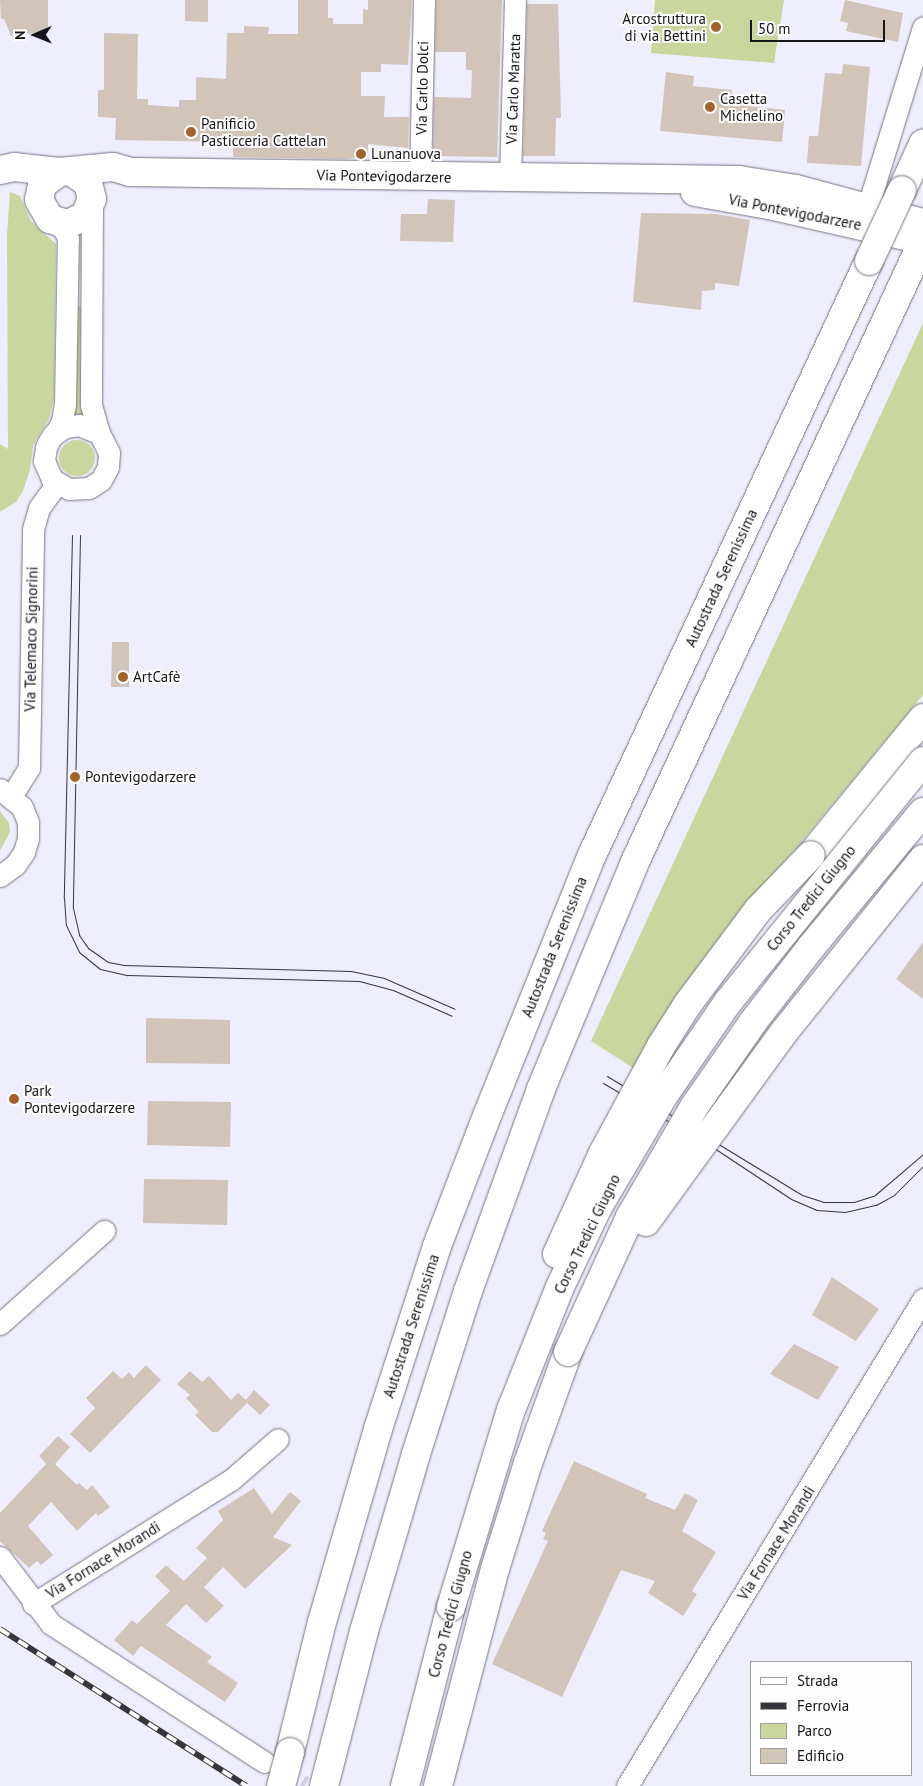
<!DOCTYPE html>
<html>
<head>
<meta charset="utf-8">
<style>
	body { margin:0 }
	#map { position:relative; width:923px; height:1786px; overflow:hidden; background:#efeefe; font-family:"PT Sans",sans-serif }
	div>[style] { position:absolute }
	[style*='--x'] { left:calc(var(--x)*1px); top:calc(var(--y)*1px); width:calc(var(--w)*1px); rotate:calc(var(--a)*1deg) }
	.green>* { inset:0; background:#c9d79f }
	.round { border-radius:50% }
	.building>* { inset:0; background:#d1c5b9 }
	.minor-tunnel>* { height:21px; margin-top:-10.5px; transform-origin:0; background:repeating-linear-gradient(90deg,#cecddc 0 21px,transparent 0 32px) }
	.roads { filter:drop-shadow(0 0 1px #747381) drop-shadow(0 0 1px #747381) }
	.minor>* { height:21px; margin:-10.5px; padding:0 10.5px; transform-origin:10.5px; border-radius:10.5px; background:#fff }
	.major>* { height:28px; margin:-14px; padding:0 14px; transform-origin:14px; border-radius:14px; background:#fff }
	.highway>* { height:28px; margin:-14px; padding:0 14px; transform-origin:14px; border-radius:14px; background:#fff }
	.tram>* { height:1px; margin:-0.5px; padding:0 0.5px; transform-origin:0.5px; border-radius:0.5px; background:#36363d }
	.rail>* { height:5.5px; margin-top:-2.75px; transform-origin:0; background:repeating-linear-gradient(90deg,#fdfdfd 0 11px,#36363d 0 22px); box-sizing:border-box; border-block:1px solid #36363d }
	.bridges { filter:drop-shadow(0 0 1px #747381) drop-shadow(0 0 1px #747381) }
	.highway-bridge>* { height:28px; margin:-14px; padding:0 14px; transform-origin:14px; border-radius:14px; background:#fff }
	.dots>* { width:14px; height:14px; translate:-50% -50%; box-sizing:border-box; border:2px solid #fdfdfd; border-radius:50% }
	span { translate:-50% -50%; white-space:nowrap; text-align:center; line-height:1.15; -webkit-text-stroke:4px #fdfdfd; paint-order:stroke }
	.poi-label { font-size:15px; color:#15151a }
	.right { translate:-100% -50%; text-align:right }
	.left { translate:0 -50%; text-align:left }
	.street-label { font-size:15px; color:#15151a }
	.legend { position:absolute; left:750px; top:1661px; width:162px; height:115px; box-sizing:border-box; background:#fdfdfd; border:1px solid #a0a0a2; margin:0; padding:6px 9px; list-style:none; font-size:15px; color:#15151a }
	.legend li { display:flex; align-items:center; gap:10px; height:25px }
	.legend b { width:25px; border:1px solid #a0a0a2 }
	.north { position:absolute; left:10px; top:10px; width:50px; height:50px; -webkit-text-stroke:4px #fdfdfd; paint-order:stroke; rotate:269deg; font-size:14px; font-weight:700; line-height:20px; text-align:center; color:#15151a }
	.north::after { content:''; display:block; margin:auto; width:18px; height:22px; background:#15151a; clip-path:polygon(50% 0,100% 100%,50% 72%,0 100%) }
	.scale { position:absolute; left:750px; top:20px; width:135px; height:22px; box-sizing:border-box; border:2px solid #15151a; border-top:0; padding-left:6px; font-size:15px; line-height:18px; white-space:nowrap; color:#15151a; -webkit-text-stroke:4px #fdfdfd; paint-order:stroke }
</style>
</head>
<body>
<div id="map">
	<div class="green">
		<i style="clip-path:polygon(655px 0,784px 0,774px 63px,651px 53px)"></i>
		<i style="clip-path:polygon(10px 192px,20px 196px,31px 221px,56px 244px,54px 399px,49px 419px,33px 445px,30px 470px,23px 491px,16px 502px,0 512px,0 444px,8px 449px,7px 235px)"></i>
		<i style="clip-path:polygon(71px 306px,88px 306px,86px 416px,69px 416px)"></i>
		<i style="clip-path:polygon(923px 323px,923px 695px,730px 928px,633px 1068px,591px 1041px)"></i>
		<i class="round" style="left:59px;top:440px;width:36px;height:36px"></i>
		<i style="clip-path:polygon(0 811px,9px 823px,10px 832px,0 851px)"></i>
	</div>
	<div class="building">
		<i style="clip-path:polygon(0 0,48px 0,48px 31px,11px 36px,4px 19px,1px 19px)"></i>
		<i style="clip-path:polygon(185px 0,208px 0,208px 22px,185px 21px)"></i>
		<i style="clip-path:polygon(298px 0,328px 0,328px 18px,333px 18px,333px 24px,363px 24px,363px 9px,368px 10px,368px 0,412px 0,408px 65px,381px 64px,381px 72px,361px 72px,361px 96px,385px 96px,384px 117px,409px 117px,408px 148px,368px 144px,368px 157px,344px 159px,233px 157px,233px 142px,115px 140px,116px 118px,98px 117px,98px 90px,104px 90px,104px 33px,138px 34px,137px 99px,148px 99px,148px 105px,179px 107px,179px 100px,196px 100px,196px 77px,226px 79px,227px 33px,244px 33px,244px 26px,269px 27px,268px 34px,298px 34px)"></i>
		<i style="clip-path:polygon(436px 0,502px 0,497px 157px,433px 156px,434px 97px,471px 98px,472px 70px,466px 70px,466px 52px,435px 52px)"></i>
		<i style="clip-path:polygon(845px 0,903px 13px,898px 42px,846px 31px,848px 23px,840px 21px)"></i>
		<i style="clip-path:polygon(527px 4px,558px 4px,561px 118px,556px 118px,555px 156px,523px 156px)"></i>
		<i style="clip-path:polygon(843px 64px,870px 67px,861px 166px,807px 163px,809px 136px,818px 136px,825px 73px,842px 74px)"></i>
		<i style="clip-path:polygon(666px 72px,694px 76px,693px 86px,732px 90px,730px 104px,785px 110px,782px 142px,660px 131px)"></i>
		<i style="clip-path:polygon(428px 199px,455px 200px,453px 242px,400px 241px,401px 214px,427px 214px)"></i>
		<i style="clip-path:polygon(641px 213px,716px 214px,750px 220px,739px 286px,715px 283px,715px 290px,702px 291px,701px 310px,633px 302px)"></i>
		<i style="clip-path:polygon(112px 642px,129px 642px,129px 687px,111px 687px)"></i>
		<i style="clip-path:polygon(923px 942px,923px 999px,896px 979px)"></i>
		<i style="clip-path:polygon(146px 1018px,230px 1020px,230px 1064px,146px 1063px)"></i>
		<i style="clip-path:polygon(148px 1101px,231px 1102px,230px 1147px,147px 1145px)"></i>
		<i style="clip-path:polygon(144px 1179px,228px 1180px,227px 1225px,143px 1223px)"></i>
		<i style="clip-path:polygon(832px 1277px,879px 1309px,856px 1341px,812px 1315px)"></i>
		<i style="clip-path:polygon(794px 1344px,839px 1367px,818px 1400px,770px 1374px)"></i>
		<i style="clip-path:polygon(146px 1365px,161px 1380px,90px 1453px,70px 1434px,95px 1408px,86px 1398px,113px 1371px,122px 1379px,129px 1372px,134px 1378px)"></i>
		<i style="clip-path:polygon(190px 1371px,202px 1382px,209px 1376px,231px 1400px,238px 1393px,246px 1400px,254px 1390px,270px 1405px,260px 1415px,247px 1403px,218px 1432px,212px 1432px,195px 1415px,199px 1412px,186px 1398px,190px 1395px,177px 1384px)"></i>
		<i style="clip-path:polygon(58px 1436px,70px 1447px,55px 1464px,77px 1485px,79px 1483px,87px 1490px,92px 1485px,110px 1507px,98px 1516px,96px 1513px,77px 1531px,51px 1502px,28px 1526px,53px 1555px,41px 1565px,37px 1561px,29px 1568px,0 1541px,0 1513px,46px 1464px,39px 1456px)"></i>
		<i style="clip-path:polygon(574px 1461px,647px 1494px,645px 1498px,675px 1510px,685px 1493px,698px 1500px,682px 1531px,716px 1552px,692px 1591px,697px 1594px,683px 1616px,648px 1593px,655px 1581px,621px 1570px,562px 1697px,492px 1664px,548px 1541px,543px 1539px,546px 1533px,542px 1531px)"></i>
		<i style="clip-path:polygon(254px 1488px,272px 1514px,290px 1492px,301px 1501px,273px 1537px,292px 1545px,245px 1589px,223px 1567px,204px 1587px,224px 1606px,206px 1623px,186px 1604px,166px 1625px,212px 1657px,207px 1662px,238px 1683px,225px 1702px,141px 1646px,133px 1656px,114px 1640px,132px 1620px,137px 1624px,170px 1591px,155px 1576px,166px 1565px,184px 1581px,207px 1558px,196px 1548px,223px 1520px,218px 1511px)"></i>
	</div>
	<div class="minor-tunnel">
		<i style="--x:273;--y:1768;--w:36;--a:30"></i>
	</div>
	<div class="roads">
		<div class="minor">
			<i style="--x:420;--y:176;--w:176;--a:-88.7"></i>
			<i style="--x:510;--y:178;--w:178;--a:-88.4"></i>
			<i style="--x:92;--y:204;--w:201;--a:90.3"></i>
			<i style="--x:91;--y:405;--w:29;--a:74"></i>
			<i style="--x:868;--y:206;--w:187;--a:-72.9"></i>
			<i style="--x:53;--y:435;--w:14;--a:-34"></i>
			<i style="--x:65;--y:427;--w:14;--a:-8"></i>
			<i style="--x:79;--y:425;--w:22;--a:22"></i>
			<i style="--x:99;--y:433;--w:22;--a:63"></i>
			<i style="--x:109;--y:453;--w:14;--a:94"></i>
			<i style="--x:108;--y:467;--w:15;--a:118"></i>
			<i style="--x:101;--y:480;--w:14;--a:146"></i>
			<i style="--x:89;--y:488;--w:20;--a:177"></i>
			<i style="--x:69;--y:489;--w:20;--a:-150"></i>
			<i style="--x:52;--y:479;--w:20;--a:-114"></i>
			<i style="--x:44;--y:461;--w:14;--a:-82"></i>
			<i style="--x:46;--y:447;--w:7;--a:-63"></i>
			<i style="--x:49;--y:441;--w:7;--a:-56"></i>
			<i style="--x:53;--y:435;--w:8;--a:-50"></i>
			<i style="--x:58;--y:429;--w:9;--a:-63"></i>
			<i style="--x:62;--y:421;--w:17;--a:-80"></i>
			<i style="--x:65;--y:404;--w:165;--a:-89"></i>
			<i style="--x:68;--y:239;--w:9;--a:-111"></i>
			<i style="--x:65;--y:231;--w:13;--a:-138"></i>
			<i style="--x:12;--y:795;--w:32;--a:-58"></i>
			<i style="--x:29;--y:768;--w:239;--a:-89"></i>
			<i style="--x:33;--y:529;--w:22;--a:-74"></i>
			<i style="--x:39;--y:508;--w:31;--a:-54"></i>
			<i style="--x:0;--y:876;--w:19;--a:-36"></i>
			<i style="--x:15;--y:865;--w:16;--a:-55"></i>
			<i style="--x:24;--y:852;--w:15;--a:-74"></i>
			<i style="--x:28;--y:838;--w:16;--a:-90"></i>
			<i style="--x:28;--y:822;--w:16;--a:-112"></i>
			<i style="--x:22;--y:807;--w:28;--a:-141"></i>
			<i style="--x:0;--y:1324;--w:140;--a:-41.8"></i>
			<i style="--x:0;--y:1557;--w:84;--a:52.7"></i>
			<i style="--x:51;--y:1624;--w:254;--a:32.9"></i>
			<i style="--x:33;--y:1604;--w:234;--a:-32.1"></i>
			<i style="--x:231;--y:1480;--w:62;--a:-41.1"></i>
			<i style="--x:627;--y:1786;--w:570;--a:-58.71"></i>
		</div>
		<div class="major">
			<i style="--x:0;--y:170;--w:14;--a:-12"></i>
			<i style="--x:14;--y:167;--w:45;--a:6.3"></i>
			<i style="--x:59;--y:172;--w:54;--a:-5.3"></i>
			<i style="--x:113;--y:167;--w:18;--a:16"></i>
			<i style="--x:130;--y:172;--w:609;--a:0.75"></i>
			<i style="--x:739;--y:180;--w:58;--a:9"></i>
			<i style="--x:796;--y:189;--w:131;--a:15"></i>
			<i style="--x:59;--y:172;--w:21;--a:143"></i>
			<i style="--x:42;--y:185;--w:15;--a:101"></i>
			<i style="--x:39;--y:200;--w:22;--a:60"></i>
			<i style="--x:50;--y:219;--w:19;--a:16"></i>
			<i style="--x:68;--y:224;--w:19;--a:-25"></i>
			<i style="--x:85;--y:216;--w:18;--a:-68"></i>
			<i style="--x:92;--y:199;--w:16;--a:-104"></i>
			<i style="--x:88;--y:183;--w:21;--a:-145"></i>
			<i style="--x:695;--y:192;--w:80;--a:10"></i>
			<i style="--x:774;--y:206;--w:134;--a:12.9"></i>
		</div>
		<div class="highway">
			<i style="--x:902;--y:190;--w:51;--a:-65.5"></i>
			<i style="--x:811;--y:855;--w:177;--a:-50.7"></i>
			<i style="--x:290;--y:1752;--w:134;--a:-76.2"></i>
			<i style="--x:322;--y:1622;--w:201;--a:-73.8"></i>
			<i style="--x:378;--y:1429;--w:192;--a:-72.1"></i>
			<i style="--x:437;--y:1246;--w:139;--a:-69"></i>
			<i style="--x:487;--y:1116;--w:281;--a:-68.1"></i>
			<i style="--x:592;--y:855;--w:655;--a:-65"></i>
			<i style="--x:324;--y:1786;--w:160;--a:-75.5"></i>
			<i style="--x:364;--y:1631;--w:184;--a:-73.6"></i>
			<i style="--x:416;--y:1454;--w:171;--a:-72.3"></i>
			<i style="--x:468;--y:1291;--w:215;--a:-70.1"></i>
			<i style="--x:541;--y:1089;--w:243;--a:-67.5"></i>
			<i style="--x:634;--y:864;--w:687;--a:-65.11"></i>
			<i style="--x:405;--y:1786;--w:185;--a:-75.6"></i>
			<i style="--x:438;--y:1786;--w:224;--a:-75.3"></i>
			<i style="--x:495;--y:1569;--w:111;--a:-72.7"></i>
			<i style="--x:528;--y:1463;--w:118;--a:-70.2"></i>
		</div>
	</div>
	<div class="tram">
		<i style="--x:72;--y:535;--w:363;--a:91.3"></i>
		<i style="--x:64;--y:898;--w:27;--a:86"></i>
		<i style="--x:66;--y:925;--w:30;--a:64"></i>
		<i style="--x:79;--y:952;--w:27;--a:39"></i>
		<i style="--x:100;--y:969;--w:28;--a:13"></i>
		<i style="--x:127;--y:975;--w:232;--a:1.5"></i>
		<i style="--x:359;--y:981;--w:35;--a:15"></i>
		<i style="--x:393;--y:990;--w:64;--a:23.8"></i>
		<i style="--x:80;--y:535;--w:373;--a:91.1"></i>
		<i style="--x:73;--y:908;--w:28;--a:77"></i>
		<i style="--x:79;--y:935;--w:16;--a:55"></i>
		<i style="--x:88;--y:948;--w:24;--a:35"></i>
		<i style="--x:108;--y:962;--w:15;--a:11"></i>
		<i style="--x:123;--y:965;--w:228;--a:1.5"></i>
		<i style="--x:351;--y:971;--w:34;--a:12"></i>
		<i style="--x:384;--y:978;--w:77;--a:23.6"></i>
		<i style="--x:607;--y:1076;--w:228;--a:31.4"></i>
		<i style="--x:802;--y:1195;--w:22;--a:18"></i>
		<i style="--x:823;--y:1202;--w:31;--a:0"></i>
		<i style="--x:854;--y:1202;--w:22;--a:-18"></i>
		<i style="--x:875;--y:1195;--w:63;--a:-40.5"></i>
		<i style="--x:603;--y:1083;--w:129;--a:30.4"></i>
		<i style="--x:714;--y:1148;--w:92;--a:33.5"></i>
		<i style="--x:791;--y:1199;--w:28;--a:23"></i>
		<i style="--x:817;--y:1210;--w:28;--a:4"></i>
		<i style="--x:845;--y:1212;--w:32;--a:-13"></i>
		<i style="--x:876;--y:1205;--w:21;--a:-29"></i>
		<i style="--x:894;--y:1195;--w:41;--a:-45"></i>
	</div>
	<div class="rail">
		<i style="--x:0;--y:1629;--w:292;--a:32.5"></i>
	</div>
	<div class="bridges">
		<div class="highway-bridge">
			<i style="--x:869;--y:261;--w:78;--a:-65.1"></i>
			<i style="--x:646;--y:1222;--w:235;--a:-54"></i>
			<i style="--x:784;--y:1032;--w:222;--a:-51.2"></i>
			<i style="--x:557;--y:1254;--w:111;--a:-65.5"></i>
			<i style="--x:603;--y:1153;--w:122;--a:-61.5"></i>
			<i style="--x:661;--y:1046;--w:49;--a:-57.6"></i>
			<i style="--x:687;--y:1005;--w:119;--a:-53.2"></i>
			<i style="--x:758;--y:910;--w:76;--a:-46.1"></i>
			<i style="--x:568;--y:1352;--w:149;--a:-65.3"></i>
			<i style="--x:630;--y:1217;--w:127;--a:-59.8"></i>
			<i style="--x:694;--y:1107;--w:103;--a:-55.2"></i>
			<i style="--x:753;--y:1022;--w:96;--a:-52.2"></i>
			<i style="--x:812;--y:946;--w:174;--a:-50.4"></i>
			<i style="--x:451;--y:1607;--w:206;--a:-73.1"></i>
			<i style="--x:511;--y:1410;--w:132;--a:-68.3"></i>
			<i style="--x:560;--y:1287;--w:89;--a:-64.6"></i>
			<i style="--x:598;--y:1207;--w:130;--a:-59.5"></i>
			<i style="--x:664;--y:1095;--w:113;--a:-55.5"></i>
			<i style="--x:728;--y:1002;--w:310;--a:-51"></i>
			<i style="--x:281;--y:1786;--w:35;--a:-75"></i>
		</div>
	</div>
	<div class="dots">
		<i style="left:716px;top:27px;background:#a3642b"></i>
		<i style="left:710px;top:107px;background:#a3642b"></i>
		<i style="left:191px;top:132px;background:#a3642b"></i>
		<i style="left:361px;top:154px;background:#a3642b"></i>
		<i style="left:123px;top:677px;background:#a3642b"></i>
		<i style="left:75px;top:777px;background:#a3642b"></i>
		<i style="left:14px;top:1099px;background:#a3642b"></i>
	</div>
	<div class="poi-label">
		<span class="right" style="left:706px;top:27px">Arcostruttura<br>di via Bettini</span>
		<span class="left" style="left:720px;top:107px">Casetta<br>Michelino</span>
		<span class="left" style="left:201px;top:132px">Panificio<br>Pasticceria Cattelan</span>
		<span class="left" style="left:371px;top:154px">Lunanuova</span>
		<span class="left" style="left:133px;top:677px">ArtCafè</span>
		<span class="left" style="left:85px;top:777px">Pontevigodarzere</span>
		<span class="left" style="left:24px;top:1099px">Park<br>Pontevigodarzere</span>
	</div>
	<div class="street-label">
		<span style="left:422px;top:88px;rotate:-89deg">Via Carlo Dolci</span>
		<span style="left:513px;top:89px;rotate:-88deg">Via Carlo Maratta</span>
		<span style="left:384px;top:176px;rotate:1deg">Via Pontevigodarzere</span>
		<span style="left:795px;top:212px;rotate:11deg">Via Pontevigodarzere</span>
		<span style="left:721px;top:578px;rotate:-65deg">Autostrada Serenissima</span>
		<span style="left:31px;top:639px;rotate:-89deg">Via Telemaco Signorini</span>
		<span style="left:811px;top:898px;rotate:-51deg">Corso Tredici Giugno</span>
		<span style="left:554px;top:947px;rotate:-68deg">Autostrada Serenissima</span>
		<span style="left:587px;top:1234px;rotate:-64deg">Corso Tredici Giugno</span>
		<span style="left:411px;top:1326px;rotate:-72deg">Autostrada Serenissima</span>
		<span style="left:776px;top:1543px;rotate:-58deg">Via Fornace Morandi</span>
		<span style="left:103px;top:1560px;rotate:-32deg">Via Fornace Morandi</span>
		<span style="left:450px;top:1614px;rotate:-75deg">Corso Tredici Giugno</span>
	</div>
	<ul class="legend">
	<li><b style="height:6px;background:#fff"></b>Strada</li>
	<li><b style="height:6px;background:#36363d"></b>Ferrovia</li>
	<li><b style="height:14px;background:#c9d79f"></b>Parco</li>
	<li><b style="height:14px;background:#d1c5b9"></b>Edificio</li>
	</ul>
	<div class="north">N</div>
	<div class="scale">50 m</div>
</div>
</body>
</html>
